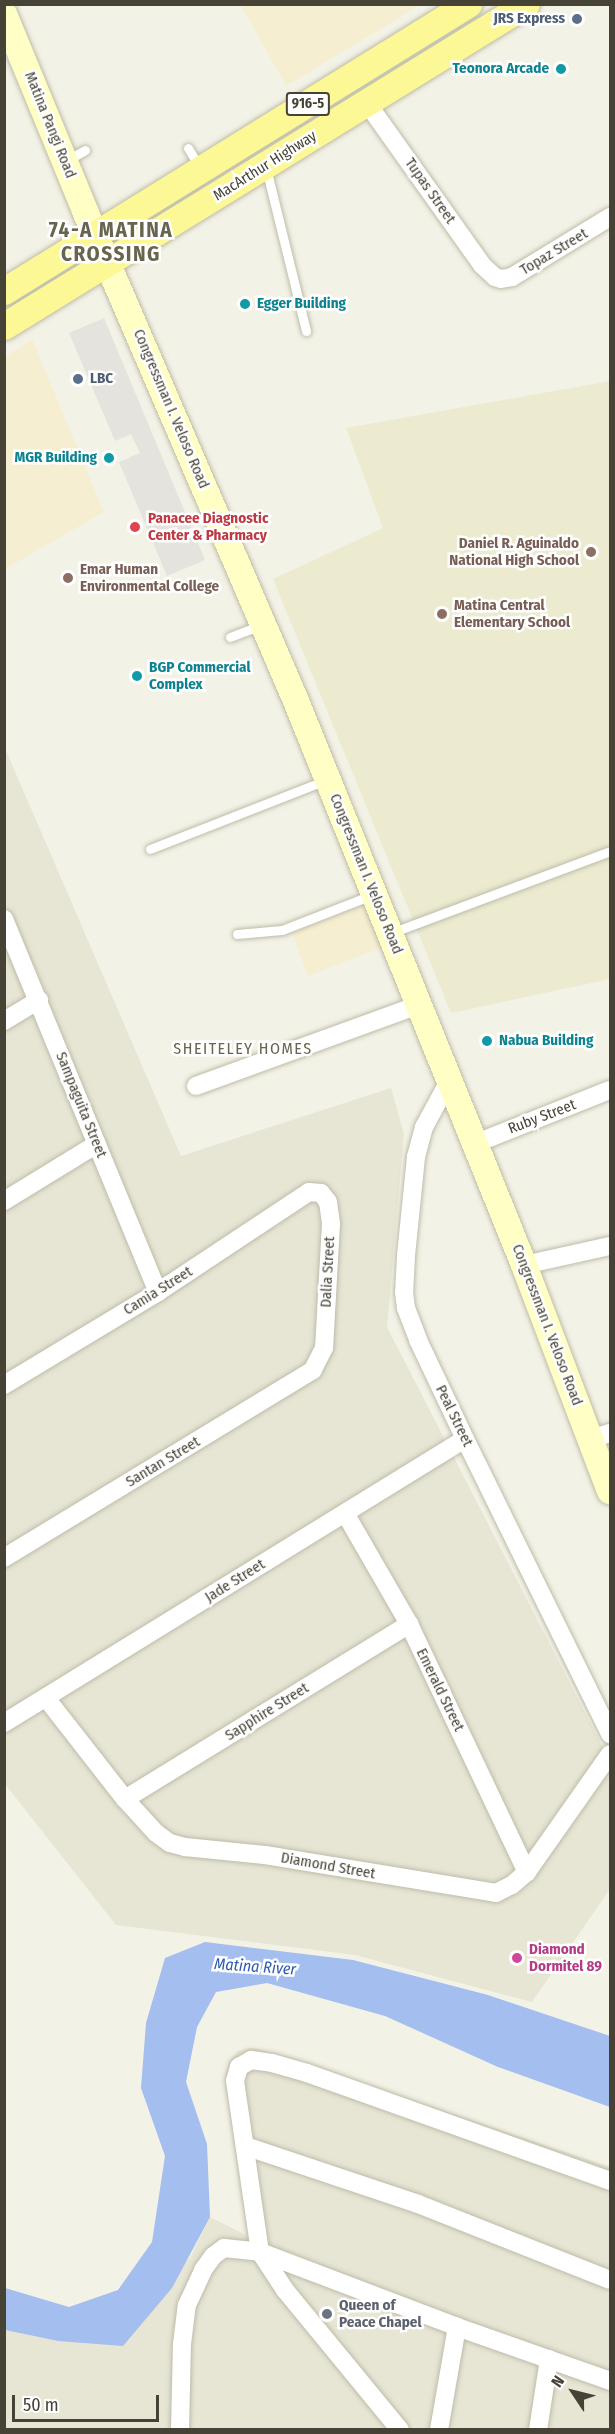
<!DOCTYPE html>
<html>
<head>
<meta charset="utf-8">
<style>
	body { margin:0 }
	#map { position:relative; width:615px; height:2434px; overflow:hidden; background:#f3f2e6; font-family:"Fira Sans Condensed",sans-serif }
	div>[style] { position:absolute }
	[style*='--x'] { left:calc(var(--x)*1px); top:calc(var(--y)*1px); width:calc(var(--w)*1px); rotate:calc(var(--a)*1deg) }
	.residential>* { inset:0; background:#e7e5d4 }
	.commercial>* { inset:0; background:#f5eed1 }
	.education>* { inset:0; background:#ecebd0 }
	.parking>* { inset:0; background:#e4e3de }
	.water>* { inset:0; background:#a3beef }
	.roads { filter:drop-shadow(0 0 2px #bebca9) drop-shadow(0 0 2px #bebca9) }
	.service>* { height:9px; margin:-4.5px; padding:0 4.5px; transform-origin:4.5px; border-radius:4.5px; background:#fff }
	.minor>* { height:18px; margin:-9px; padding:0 9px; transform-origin:9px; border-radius:9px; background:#fff }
	.secondary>* { height:26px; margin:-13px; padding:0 13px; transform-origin:13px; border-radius:13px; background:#fefec5 }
	.primary>* { height:27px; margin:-13.5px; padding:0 13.5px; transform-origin:13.5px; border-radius:13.5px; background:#fcf896 }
	.dots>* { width:16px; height:16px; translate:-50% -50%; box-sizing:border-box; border:3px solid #fff; border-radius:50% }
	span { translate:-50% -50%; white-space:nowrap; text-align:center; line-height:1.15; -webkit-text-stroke:5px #fff; paint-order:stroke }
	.shield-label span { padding:2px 4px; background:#fff; border:2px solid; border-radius:4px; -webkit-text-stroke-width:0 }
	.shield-label { font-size:14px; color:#464336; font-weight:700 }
	.service-label { font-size:15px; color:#4e5e75; font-weight:700 }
	.right { translate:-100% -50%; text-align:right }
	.left { translate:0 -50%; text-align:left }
	.culture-label { font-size:15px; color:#0d838f; font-weight:700 }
	.street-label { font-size:15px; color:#464336 }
	.health-label { font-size:15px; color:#be3a42; font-weight:700 }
	.education-label { font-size:15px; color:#785e54; font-weight:700 }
	.hotel-label { font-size:15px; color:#b23c85; font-weight:700 }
	.worship-label { font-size:15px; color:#5b616d; font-weight:700 }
	.neighbourhood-label { font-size:16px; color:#68644d; letter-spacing:1.5px }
	.water-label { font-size:16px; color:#305bb0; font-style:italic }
	.district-label { font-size:21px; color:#68644d; font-weight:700; letter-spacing:1.5px }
	.frame { position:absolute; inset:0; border:6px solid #464336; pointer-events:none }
	.north { position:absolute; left:543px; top:2362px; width:60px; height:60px; -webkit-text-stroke:4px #fff; paint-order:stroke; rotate:305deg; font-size:16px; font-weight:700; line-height:24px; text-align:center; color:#464336 }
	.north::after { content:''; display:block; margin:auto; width:21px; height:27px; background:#464336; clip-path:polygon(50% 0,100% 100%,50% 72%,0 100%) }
	.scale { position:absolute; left:12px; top:2395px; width:147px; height:27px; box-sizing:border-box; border:3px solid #464336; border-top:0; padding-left:8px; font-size:18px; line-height:21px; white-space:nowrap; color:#464336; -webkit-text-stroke:4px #fff; paint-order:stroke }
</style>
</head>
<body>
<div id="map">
	<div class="residential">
		<i style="clip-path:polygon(4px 746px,181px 1156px,391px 1088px,404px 1134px,387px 1327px,602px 1746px,610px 1752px,610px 1889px,532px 2002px,355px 1955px,116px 1925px,5px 1784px)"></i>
		<i style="clip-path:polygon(250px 2048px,260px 2049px,610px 2167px,610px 2429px,5px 2430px,5px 2330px,58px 2341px,190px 2258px,210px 2217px,248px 2236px,225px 2076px,229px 2062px,238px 2051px)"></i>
	</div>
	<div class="commercial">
		<i style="clip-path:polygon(241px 5px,420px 5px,286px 86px)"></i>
		<i style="clip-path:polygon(32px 339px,104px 512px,5px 569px,5px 357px)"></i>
		<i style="clip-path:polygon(367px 904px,385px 946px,308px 976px,292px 933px)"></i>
	</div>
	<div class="education">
		<i style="clip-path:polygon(610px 381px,610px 979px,451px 1013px,273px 579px,383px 528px,346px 428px)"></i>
	</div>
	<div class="parking">
		<i style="clip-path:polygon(104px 318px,205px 560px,167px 576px,119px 462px,140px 453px,131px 434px,115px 441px,69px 333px)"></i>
	</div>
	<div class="water">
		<i style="clip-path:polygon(205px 1942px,353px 1960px,488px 1995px,610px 2036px,610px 2107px,498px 2067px,385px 2016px,267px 1983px,216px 1992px,197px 2027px,186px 2082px,207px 2144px,210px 2217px,172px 2288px,123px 2346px,58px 2341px,5px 2330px,5px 2288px,69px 2307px,118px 2290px,152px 2242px,165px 2156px,141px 2088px,146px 2023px,165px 1958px)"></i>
	</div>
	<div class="roads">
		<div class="service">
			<i style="--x:188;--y:148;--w:23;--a:59"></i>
			<i style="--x:66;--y:161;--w:22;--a:-30"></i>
			<i style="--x:266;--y:168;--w:168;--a:76.2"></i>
			<i style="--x:230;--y:637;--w:33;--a:-21"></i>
			<i style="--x:150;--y:849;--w:189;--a:-21.4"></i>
			<i style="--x:391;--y:933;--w:234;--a:-20.5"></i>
			<i style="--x:237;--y:934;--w:45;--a:-5.1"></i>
			<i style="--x:282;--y:930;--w:97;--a:-21.3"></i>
		</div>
		<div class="minor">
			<i style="--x:367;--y:103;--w:199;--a:54.6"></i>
			<i style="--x:482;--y:265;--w:18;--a:43"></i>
			<i style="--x:495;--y:277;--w:6;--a:18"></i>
			<i style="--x:501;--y:279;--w:11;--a:-10"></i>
			<i style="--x:512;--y:277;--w:115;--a:-31.5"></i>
			<i style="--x:4;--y:919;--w:404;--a:67.6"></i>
			<i style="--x:4;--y:1021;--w:41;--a:-31"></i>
			<i style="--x:449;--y:1081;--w:52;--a:118.5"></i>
			<i style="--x:424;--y:1127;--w:31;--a:105"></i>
			<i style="--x:416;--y:1157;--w:100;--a:95.8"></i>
			<i style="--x:406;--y:1256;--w:36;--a:93"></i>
			<i style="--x:404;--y:1292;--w:16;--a:83"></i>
			<i style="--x:406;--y:1308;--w:34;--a:69"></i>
			<i style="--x:418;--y:1340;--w:110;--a:64.6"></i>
			<i style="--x:465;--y:1439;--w:329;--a:63.8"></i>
			<i style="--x:196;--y:1086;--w:237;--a:-20"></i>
			<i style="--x:474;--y:1144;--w:146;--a:-21.7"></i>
			<i style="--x:4;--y:1201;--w:109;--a:-31.5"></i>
			<i style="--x:524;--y:1265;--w:88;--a:-12.5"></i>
			<i style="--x:4;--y:1385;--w:180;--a:-31.1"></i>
			<i style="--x:158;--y:1292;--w:181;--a:-33.5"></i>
			<i style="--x:309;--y:1192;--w:12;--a:5"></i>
			<i style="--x:321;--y:1193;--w:11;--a:52"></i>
			<i style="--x:328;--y:1202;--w:22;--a:82"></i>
			<i style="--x:331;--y:1224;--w:124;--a:93.2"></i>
			<i style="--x:324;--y:1348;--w:25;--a:117"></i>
			<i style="--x:313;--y:1370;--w:362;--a:148.7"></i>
			<i style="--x:591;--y:1439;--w:20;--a:-18"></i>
			<i style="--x:345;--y:1513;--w:128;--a:60"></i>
			<i style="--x:409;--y:1624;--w:275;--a:64.6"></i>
			<i style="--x:46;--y:1698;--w:128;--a:52"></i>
			<i style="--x:125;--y:1799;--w:46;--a:47.6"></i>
			<i style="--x:156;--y:1833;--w:17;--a:36"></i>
			<i style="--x:170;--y:1843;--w:16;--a:15"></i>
			<i style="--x:185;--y:1847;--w:80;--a:5.7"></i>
			<i style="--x:265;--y:1855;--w:234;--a:9.3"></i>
			<i style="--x:496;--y:1893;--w:18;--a:-27"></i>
			<i style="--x:512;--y:1885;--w:20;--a:-41"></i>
			<i style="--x:527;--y:1872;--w:144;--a:-54.9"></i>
			<i style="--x:4;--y:1723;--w:541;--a:-31.64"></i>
			<i style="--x:125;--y:1799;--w:334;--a:-31.6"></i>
			<i style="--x:245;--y:2146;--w:182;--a:18.5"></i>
			<i style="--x:418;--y:2204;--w:206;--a:21.6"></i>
			<i style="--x:180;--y:2430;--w:86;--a:-88.7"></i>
			<i style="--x:182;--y:2344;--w:39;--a:-83"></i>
			<i style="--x:187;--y:2305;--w:38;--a:-65"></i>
			<i style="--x:203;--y:2270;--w:17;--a:-54"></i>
			<i style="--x:213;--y:2256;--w:14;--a:-36"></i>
			<i style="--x:224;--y:2248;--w:36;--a:6"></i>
			<i style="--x:260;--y:2252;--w:211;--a:20.8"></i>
			<i style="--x:457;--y:2327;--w:162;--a:19.4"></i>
			<i style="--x:400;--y:2430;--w:181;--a:-129.4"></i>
			<i style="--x:285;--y:2290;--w:45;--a:-123.3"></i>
			<i style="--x:260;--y:2252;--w:173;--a:-98.3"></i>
			<i style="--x:235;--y:2081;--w:15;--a:-74"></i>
			<i style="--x:239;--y:2067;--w:14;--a:-30"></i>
			<i style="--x:251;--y:2060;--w:21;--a:8"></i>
			<i style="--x:272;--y:2063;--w:36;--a:16"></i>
			<i style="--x:307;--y:2073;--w:322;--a:19.6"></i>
			<i style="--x:439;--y:2430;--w:105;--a:-80.1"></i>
			<i style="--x:538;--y:2430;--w:72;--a:-81.2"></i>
		</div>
		<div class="secondary">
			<i style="--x:4;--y:14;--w:213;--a:67.6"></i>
			<i style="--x:85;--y:211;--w:533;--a:66.7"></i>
			<i style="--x:296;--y:701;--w:608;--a:67.99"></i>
			<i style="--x:524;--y:1265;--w:242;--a:69.2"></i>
		</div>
		<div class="primary">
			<i style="--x:4;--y:291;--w:546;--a:-31.74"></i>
			<i style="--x:4;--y:326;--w:613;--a:-31.67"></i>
		</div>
	</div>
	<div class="dots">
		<i style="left:577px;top:19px;background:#5c6f8a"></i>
		<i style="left:561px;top:69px;background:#0f9aa8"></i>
		<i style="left:245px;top:304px;background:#0f9aa8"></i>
		<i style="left:78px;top:379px;background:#5c6f8a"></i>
		<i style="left:109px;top:458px;background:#0f9aa8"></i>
		<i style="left:135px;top:527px;background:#e0444e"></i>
		<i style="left:591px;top:552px;background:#8d6e63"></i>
		<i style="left:68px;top:578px;background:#8d6e63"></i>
		<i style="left:442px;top:614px;background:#8d6e63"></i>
		<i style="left:137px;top:676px;background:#0f9aa8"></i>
		<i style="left:487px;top:1041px;background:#0f9aa8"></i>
		<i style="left:517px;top:1958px;background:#d1479c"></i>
		<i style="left:327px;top:2314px;background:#6b7280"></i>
	</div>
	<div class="shield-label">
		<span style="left:308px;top:104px">916-5</span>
	</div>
	<div class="service-label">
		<span class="right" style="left:565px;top:19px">JRS Express</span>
		<span class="left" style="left:90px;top:379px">LBC</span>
	</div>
	<div class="culture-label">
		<span class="right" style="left:549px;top:69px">Teonora Arcade</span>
		<span class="left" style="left:257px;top:304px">Egger Building</span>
		<span class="right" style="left:97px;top:458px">MGR Building</span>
		<span class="left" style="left:149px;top:676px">BGP Commercial<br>Complex</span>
		<span class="left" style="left:499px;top:1041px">Nabua Building</span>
	</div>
	<div class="street-label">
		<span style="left:50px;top:125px;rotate:68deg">Matina Pangi Road</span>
		<span style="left:265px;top:166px;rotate:-32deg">MacArthur Highway</span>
		<span style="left:430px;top:191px;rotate:55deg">Tupas Street</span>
		<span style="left:554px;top:252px;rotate:-31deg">Topaz Street</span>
		<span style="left:171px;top:409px;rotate:67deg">Congressman I. Veloso Road</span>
		<span style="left:366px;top:874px;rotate:68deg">Congressman I. Veloso Road</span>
		<span style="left:81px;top:1105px;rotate:68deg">Sampaguita Street</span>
		<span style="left:542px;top:1117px;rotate:-21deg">Ruby Street</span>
		<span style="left:328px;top:1272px;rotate:-87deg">Dalia Street</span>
		<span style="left:158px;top:1291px;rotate:-32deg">Camia Street</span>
		<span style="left:547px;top:1325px;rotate:69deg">Congressman I. Veloso Road</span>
		<span style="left:454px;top:1416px;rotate:64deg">Peal Street</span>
		<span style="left:163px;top:1462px;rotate:-31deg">Santan Street</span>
		<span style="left:235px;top:1581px;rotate:-32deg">Jade Street</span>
		<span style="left:440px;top:1690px;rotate:64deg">Emerald Street</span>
		<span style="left:267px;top:1712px;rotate:-32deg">Sapphire Street</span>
		<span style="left:328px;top:1866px;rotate:10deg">Diamond Street</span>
	</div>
	<div class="health-label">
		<span class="left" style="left:148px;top:527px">Panacee Diagnostic<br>Center &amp; Pharmacy</span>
	</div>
	<div class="education-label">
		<span class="right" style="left:579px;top:552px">Daniel R. Aguinaldo<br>National High School</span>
		<span class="left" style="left:80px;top:578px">Emar Human<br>Environmental College</span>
		<span class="left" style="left:454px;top:614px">Matina Central<br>Elementary School</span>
	</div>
	<div class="hotel-label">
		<span class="left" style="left:529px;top:1958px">Diamond<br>Dormitel 89</span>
	</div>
	<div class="worship-label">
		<span class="left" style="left:339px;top:2314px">Queen of<br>Peace Chapel</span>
	</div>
	<div class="neighbourhood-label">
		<span style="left:243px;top:1049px">SHEITELEY HOMES</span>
	</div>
	<div class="water-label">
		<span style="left:255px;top:1967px;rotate:4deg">Matina River</span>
	</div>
	<div class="district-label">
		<span style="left:111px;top:242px">74-A MATINA<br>CROSSING</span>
	</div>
	<div class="frame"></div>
	<div class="north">N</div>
	<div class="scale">50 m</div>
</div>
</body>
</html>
